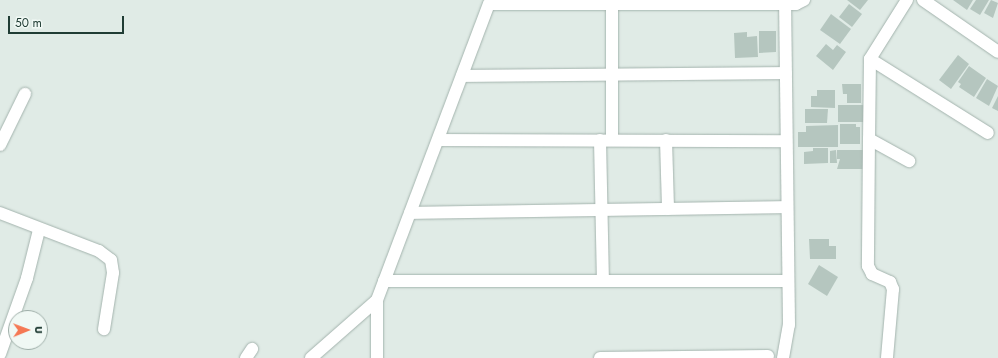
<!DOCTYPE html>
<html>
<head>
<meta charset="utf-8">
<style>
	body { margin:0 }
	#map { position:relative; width:998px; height:358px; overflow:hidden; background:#e0ebe6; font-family:Jost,sans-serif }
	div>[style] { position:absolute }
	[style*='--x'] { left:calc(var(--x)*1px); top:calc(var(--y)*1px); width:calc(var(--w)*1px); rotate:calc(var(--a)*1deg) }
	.building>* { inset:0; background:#b5c6bf }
	.roads { filter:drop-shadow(0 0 1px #a3b3ad) drop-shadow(0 0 1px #a3b3ad) }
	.minor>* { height:12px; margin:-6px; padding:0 6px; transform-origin:6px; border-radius:6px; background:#fff }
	span { translate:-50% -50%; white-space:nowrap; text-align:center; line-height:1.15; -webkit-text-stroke:3.5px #f0f8f4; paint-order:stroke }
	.north { position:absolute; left:8px; top:310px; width:40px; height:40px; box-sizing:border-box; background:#f0f8f4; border:1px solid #9dada7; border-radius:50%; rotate:89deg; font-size:11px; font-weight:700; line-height:16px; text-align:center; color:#203c34 }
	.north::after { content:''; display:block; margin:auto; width:14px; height:18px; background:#f57854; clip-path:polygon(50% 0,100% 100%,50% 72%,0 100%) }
	.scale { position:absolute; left:8px; top:16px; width:116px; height:18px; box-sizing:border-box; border:2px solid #203c34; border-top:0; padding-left:5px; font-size:12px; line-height:14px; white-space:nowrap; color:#203c34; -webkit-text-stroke:3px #f0f8f4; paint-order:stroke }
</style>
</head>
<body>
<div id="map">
	<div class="building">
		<i style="clip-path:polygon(847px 0,868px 0,860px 10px)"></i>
		<i style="clip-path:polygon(953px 0,973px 0,967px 10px)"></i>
		<i style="clip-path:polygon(976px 0,989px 0,980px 15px,970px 9px)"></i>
		<i style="clip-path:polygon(991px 0,998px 3px,993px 18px,984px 13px)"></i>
		<i style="clip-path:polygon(849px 4px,862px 14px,852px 27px,839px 17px)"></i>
		<i style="clip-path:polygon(831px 14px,851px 29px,840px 44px,820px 30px)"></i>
		<i style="clip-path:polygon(759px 31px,776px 31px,776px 52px,759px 53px)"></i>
		<i style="clip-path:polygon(747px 32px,747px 37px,757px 36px,758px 57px,735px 58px,734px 33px)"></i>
		<i style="clip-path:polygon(826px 44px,833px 50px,837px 45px,846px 52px,833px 70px,816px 56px)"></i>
		<i style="clip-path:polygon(958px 55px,969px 64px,951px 89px,939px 80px)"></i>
		<i style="clip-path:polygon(969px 66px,986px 78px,974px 97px,959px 87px,961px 84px,958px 82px)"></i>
		<i style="clip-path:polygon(987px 79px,998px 86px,989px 106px,976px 98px)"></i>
		<i style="clip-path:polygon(842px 84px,861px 84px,861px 103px,847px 103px,847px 94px,843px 94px)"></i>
		<i style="clip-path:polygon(817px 90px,835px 90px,835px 108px,811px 107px,811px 96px,817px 96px)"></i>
		<i style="clip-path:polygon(998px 96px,998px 111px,992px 108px)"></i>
		<i style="clip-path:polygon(838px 105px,865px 105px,865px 122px,838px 122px)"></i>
		<i style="clip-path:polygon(805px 109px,828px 109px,827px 123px,805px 123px)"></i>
		<i style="clip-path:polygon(840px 124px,856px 124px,856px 127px,860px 127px,860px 144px,840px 144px)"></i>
		<i style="clip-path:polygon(838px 125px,838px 147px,798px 147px,798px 132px,806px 132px,806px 126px)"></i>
		<i style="clip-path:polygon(813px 148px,828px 148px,828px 163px,804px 164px,804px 152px,813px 151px)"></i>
		<i style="clip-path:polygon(836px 150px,837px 163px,830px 163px,830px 151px)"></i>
		<i style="clip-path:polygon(837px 150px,867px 150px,867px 169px,837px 169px,840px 159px,837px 159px)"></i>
		<i style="clip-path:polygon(809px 239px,829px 239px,829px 246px,836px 246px,836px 259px,810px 259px)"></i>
		<i style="clip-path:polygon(819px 265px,838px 277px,827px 296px,808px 284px)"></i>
	</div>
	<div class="roads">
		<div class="minor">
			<i style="--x:907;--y:0;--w:70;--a:122.1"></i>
			<i style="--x:870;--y:59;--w:80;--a:90.7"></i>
			<i style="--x:869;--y:139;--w:46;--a:28.8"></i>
			<i style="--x:923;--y:0;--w:91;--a:34.7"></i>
			<i style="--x:870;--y:59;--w:139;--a:32.1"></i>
			<i style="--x:462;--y:76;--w:324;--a:-0.5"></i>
			<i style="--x:869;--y:139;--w:127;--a:90.5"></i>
			<i style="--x:868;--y:266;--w:9;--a:63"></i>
			<i style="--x:872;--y:274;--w:20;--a:24"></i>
			<i style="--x:890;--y:282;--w:8;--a:67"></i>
			<i style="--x:893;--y:289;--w:69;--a:95"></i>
			<i style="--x:438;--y:140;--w:348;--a:0.2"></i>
			<i style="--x:600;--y:140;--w:140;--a:88.8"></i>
			<i style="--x:612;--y:140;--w:138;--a:-90"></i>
			<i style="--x:666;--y:140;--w:69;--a:88.3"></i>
			<i style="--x:0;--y:145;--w:57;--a:-63.9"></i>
			<i style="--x:0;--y:213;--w:106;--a:21"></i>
			<i style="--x:99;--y:251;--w:15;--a:37"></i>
			<i style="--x:111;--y:260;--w:13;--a:81"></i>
			<i style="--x:113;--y:273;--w:57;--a:99.1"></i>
			<i style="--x:410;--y:213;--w:377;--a:-0.9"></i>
			<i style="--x:384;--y:281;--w:404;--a:0"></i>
			<i style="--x:377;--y:300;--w:58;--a:90"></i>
			<i style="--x:0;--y:354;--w:81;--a:-70.4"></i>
			<i style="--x:27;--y:278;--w:49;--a:-76"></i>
			<i style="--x:246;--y:358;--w:11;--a:-56"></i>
			<i style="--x:311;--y:358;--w:88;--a:-41.3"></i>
			<i style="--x:377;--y:300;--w:316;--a:-69.3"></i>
			<i style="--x:489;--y:4;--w:307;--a:0"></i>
			<i style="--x:796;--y:4;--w:9;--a:-27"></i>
			<i style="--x:600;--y:358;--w:168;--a:-0.7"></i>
			<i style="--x:783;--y:358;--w:34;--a:-80"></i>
			<i style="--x:789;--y:325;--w:325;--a:-90.7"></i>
		</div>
	</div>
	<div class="north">U</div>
	<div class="scale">50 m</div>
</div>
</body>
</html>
